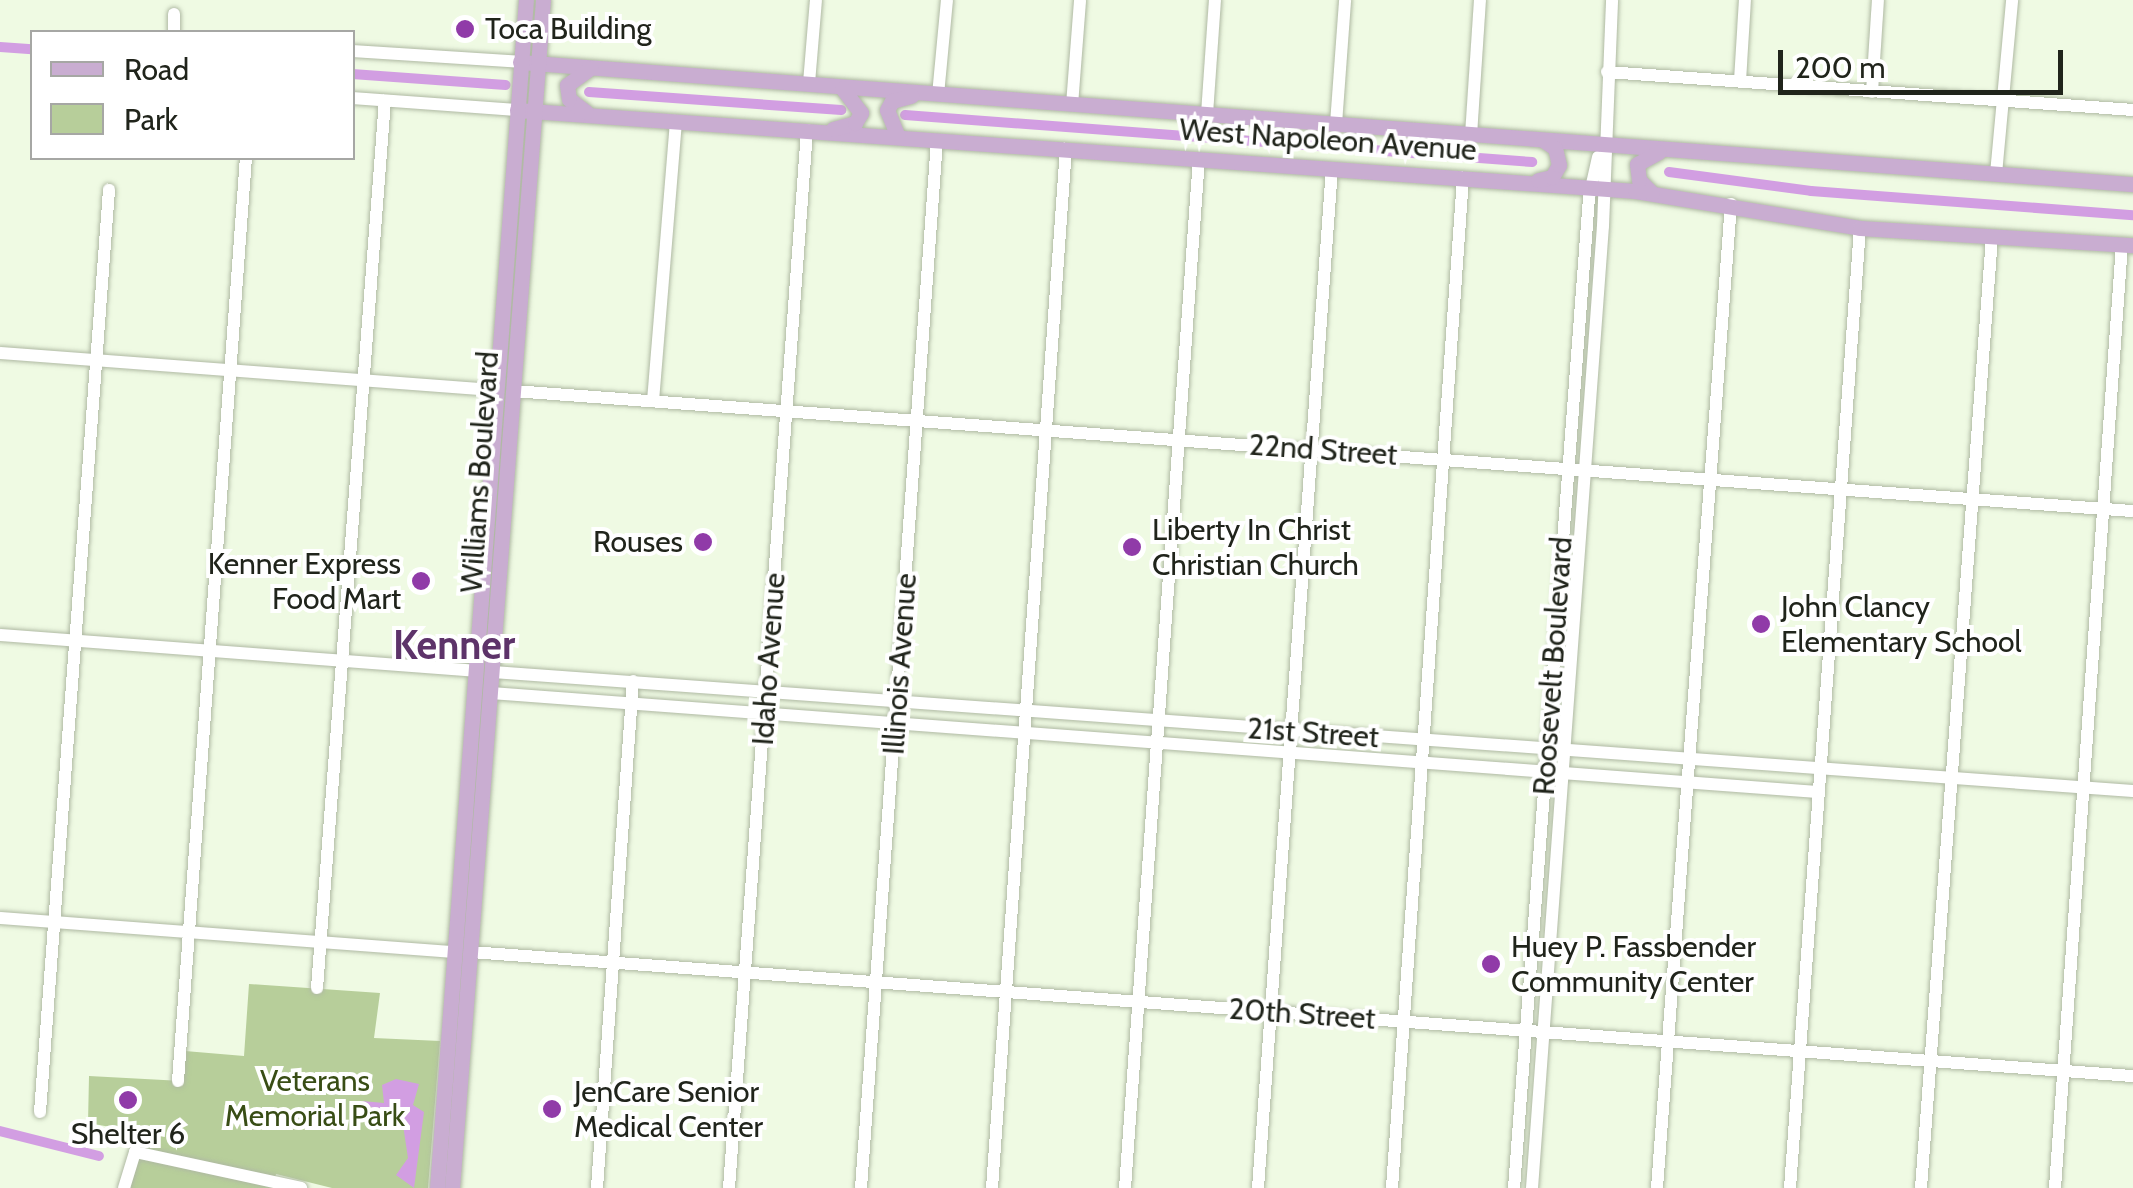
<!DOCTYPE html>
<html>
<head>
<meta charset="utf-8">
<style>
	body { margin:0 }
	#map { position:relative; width:2133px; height:1188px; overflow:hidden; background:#effae3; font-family:Cabin,sans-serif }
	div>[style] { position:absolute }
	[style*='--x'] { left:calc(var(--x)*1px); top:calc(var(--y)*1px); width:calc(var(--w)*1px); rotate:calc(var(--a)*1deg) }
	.green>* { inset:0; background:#b7ce9a }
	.water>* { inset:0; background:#d29ee2 }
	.canal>* { height:10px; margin:-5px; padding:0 5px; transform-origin:5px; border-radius:5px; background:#d29ee2 }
	.roads { filter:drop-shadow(0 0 2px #afb9a3) drop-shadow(0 0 2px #afb9a3) }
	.minor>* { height:12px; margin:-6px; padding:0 6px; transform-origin:6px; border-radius:6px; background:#fff }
	.major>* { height:15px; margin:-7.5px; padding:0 7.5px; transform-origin:7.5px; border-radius:7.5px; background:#c9add1 }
	.dots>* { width:28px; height:28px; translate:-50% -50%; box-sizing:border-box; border:5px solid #fff; border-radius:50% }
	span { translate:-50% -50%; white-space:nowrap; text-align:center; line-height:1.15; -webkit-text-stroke:8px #fff; paint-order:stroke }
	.poi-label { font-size:30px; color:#20241b }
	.left { translate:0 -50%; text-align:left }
	.right { translate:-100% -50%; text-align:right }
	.street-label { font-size:30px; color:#20241b }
	.park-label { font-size:30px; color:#384d15 }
	.district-label { font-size:40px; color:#5d3369; font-weight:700 }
	.legend { position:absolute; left:30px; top:30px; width:325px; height:130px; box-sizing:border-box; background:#fff; border:2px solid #a6a7a4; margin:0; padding:12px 18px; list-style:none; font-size:30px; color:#20241b }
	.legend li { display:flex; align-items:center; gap:20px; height:50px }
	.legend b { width:50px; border:2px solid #a6a7a4 }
	.scale { position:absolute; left:1778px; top:50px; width:285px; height:45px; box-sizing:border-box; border:5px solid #20241b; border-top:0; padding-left:12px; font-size:30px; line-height:35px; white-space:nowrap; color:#20241b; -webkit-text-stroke:8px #fff; paint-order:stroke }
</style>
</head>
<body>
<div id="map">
	<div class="green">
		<i style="clip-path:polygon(249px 984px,380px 993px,374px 1038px,440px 1041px,428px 1188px,332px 1188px,276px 1174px,273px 1188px,131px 1188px,133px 1131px,88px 1123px,89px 1076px,182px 1081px,185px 1051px,244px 1056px)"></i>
	</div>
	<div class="water">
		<i style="clip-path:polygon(396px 1079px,419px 1084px,413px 1105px,424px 1112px,414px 1188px,396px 1175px,408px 1158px,401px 1112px,380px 1113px,362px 1101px,384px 1103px,382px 1085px)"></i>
	</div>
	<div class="canal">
		<i style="--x:0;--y:47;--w:32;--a:4"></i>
		<i style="--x:352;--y:74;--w:154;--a:4.1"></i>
		<i style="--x:589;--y:92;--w:253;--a:4.1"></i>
		<i style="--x:905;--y:115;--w:629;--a:4.29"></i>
		<i style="--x:1669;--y:172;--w:143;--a:7.6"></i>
		<i style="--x:1811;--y:191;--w:323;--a:4.3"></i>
		<i style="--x:0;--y:1131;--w:102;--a:14.2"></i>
	</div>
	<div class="roads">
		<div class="minor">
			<i style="--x:174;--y:14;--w:18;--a:90"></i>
			<i style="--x:352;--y:51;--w:168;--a:3.7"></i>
			<i style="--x:1607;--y:72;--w:527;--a:4.13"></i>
			<i style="--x:1740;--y:81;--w:81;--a:-86.5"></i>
			<i style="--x:809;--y:83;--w:83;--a:-85.2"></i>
			<i style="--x:1872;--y:92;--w:92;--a:-86.3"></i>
			<i style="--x:938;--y:95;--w:95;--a:-84.6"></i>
			<i style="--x:352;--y:98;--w:165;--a:4.2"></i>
			<i style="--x:1072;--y:105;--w:105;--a:-85.6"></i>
			<i style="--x:1207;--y:114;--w:114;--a:-86"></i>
			<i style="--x:1336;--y:124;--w:124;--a:-85.8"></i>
			<i style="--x:1471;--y:135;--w:135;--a:-86.2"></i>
			<i style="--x:1996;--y:174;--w:175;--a:-84.7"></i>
			<i style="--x:0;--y:353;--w:498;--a:4.3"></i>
			<i style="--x:513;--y:391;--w:1624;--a:4.24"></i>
			<i style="--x:653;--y:401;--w:281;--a:-85.3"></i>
			<i style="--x:0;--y:635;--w:477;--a:4.3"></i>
			<i style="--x:493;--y:672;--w:1644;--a:4.15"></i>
			<i style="--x:491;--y:693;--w:1330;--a:4.27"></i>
			<i style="--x:0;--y:918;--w:456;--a:4.3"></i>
			<i style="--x:471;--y:952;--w:1667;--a:4.27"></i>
			<i style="--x:317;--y:988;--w:890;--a:-85.62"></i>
			<i style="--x:178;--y:1081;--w:926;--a:-85.79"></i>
			<i style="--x:40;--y:1112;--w:925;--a:-85.72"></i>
			<i style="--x:124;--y:1188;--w:38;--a:-73"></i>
			<i style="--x:135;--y:1152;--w:170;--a:12.2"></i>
			<i style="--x:597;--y:1188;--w:508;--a:-85.94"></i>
			<i style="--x:729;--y:1188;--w:1061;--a:-85.78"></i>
			<i style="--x:861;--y:1188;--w:1051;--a:-85.85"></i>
			<i style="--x:992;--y:1188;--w:1042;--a:-85.93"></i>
			<i style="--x:1125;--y:1188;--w:1032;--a:-85.89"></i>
			<i style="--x:1258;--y:1188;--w:1022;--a:-85.85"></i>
			<i style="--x:1392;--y:1188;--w:1013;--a:-85.98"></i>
			<i style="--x:1514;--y:1188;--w:994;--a:-85.67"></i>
			<i style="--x:1589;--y:197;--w:41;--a:-77.3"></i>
			<i style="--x:1532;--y:1188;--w:965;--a:-85.78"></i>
			<i style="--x:1603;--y:226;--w:226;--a:-87.7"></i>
			<i style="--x:1657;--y:1188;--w:987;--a:-85.7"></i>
			<i style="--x:1790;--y:1188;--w:963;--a:-85.83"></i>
			<i style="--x:1921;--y:1188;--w:954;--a:-85.73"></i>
			<i style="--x:2055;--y:1188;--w:946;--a:-85.94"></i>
		</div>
		<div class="major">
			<i style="--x:520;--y:62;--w:1618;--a:4.33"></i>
			<i style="--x:517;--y:110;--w:1121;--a:4.14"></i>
			<i style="--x:1635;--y:191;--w:228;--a:9.3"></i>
			<i style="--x:1860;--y:228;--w:274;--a:3.6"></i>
			<i style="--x:586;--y:112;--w:21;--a:-143"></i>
			<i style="--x:569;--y:99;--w:14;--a:-98"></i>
			<i style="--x:567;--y:85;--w:29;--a:-36"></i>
			<i style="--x:833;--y:129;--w:23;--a:-15"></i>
			<i style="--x:855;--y:123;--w:12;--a:-59"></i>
			<i style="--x:861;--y:113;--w:31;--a:-127"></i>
			<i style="--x:898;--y:137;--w:29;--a:-112"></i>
			<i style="--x:887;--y:110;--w:10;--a:-61"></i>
			<i style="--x:892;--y:101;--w:20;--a:-15"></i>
			<i style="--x:1538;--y:180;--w:14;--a:-12"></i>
			<i style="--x:1552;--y:177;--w:14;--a:-60"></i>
			<i style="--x:1559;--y:165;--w:17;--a:-103"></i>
			<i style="--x:1555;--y:148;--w:14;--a:-146"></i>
			<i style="--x:1652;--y:193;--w:18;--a:-135"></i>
			<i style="--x:1639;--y:180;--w:16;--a:-97"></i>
			<i style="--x:1637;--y:164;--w:25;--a:-29"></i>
			<i style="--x:437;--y:1188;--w:1191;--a:-85.72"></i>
			<i style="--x:452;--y:1188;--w:1191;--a:-85.62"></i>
		</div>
	</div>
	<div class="dots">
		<i style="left:465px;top:29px;background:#903ba8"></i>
		<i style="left:703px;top:542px;background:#903ba8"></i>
		<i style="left:1132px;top:547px;background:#903ba8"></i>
		<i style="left:421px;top:581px;background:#903ba8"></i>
		<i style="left:1761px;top:624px;background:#903ba8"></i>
		<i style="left:1491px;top:964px;background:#903ba8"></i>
		<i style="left:128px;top:1100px;background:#903ba8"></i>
		<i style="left:552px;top:1109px;background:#903ba8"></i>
	</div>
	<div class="poi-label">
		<span class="left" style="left:485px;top:29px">Toca Building</span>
		<span class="left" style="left:1152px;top:547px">Liberty In Christ<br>Christian Church</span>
		<span class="right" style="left:683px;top:542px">Rouses</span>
		<span class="right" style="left:401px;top:581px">Kenner Express<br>Food Mart</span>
		<span class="left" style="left:1781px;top:624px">John Clancy<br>Elementary School</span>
		<span class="left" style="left:1511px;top:964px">Huey P. Fassbender<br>Community Center</span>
		<span class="left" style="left:574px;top:1109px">JenCare Senior<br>Medical Center</span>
		<span style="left:128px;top:1134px">Shelter 6</span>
	</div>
	<div class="street-label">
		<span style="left:1328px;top:140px;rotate:4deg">West Napoleon Avenue</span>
		<span style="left:1323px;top:450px;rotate:4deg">22nd Street</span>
		<span style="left:480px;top:472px;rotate:-86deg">Williams Boulevard</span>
		<span style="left:769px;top:659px;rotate:-86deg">Idaho Avenue</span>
		<span style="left:900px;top:664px;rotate:-86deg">Illinois Avenue</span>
		<span style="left:1553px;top:666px;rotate:-86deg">Roosevelt Boulevard</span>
		<span style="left:1313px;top:733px;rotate:4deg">21st Street</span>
		<span style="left:1302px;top:1014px;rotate:4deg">20th Street</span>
	</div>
	<div class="park-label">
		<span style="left:315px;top:1098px">Veterans<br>Memorial Park</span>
	</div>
	<div class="district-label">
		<span style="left:454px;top:645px">Kenner</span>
	</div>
	<ul class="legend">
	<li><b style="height:12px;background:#c9add1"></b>Road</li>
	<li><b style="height:28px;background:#b7ce9a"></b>Park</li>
	</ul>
	<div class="scale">200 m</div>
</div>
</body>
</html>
